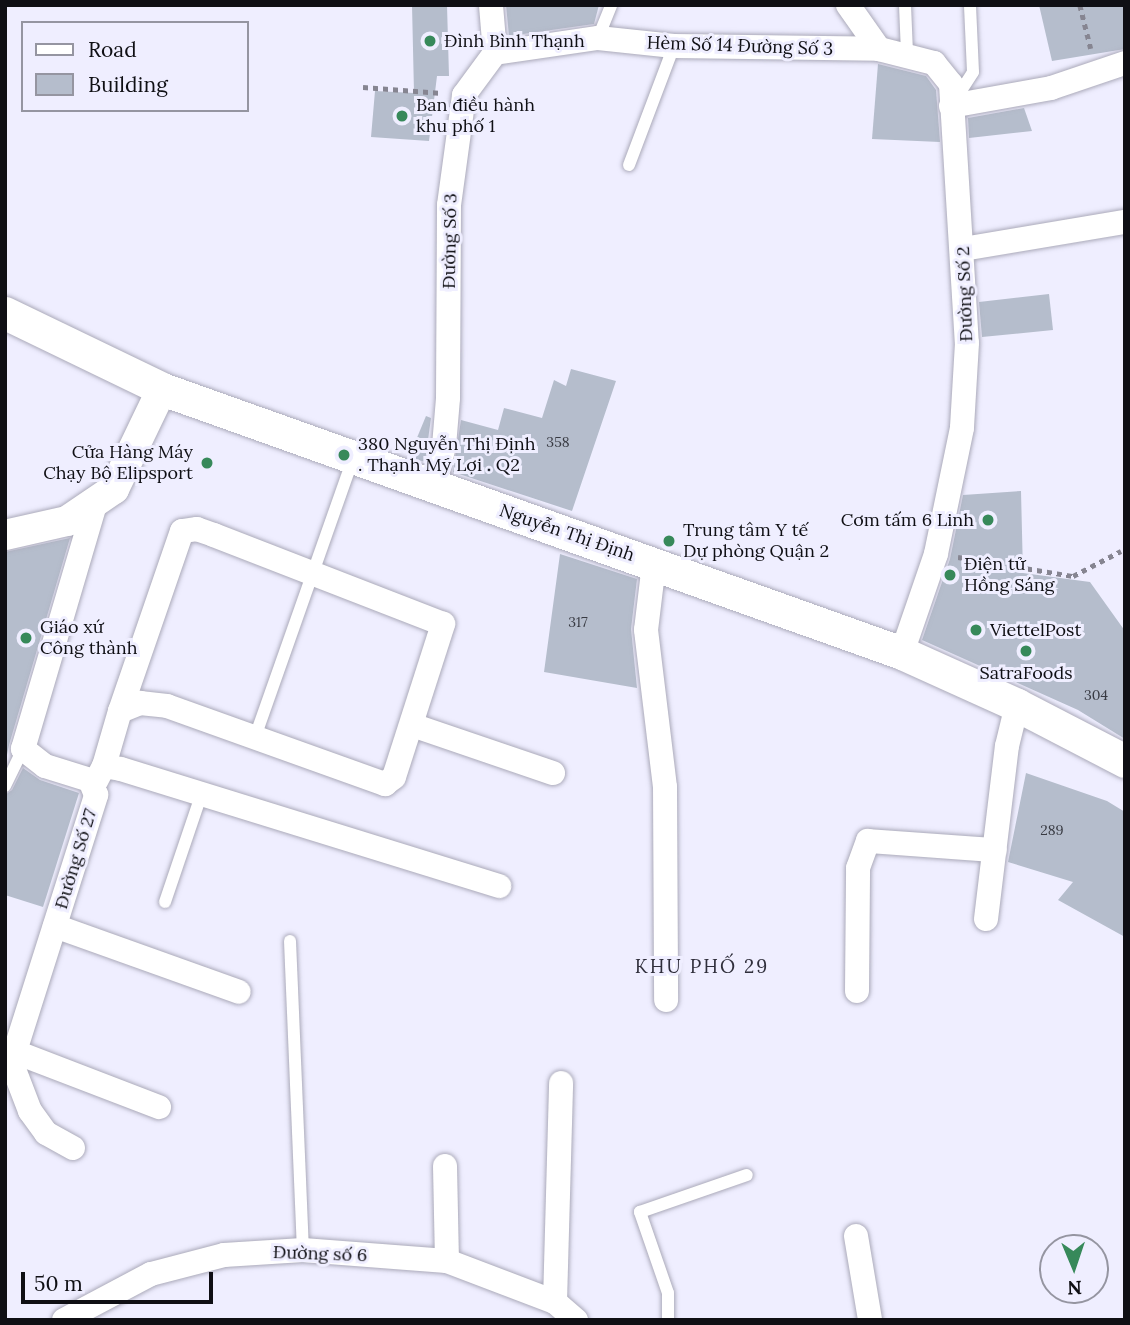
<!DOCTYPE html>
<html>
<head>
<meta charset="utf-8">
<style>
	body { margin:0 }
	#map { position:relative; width:1130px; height:1325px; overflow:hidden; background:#efeeff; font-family:Lora,serif }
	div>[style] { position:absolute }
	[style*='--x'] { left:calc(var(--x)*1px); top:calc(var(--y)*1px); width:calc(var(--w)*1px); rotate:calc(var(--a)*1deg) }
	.building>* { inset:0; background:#b5bdcc }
	.path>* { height:4.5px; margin-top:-2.25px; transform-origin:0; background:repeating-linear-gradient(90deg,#868591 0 5px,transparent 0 10px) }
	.roads { filter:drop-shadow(0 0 2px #abaaba) drop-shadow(0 0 2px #abaaba) }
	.service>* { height:12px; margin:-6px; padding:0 6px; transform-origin:6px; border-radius:6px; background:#fff }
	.minor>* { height:24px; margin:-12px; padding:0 12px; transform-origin:12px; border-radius:12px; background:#fff }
	.tertiary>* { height:30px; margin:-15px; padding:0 15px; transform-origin:15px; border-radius:15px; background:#fff }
	.secondary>* { height:33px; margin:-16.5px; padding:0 16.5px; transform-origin:16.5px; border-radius:16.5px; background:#fff }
	.dots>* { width:19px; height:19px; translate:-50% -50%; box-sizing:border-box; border:4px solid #efeeff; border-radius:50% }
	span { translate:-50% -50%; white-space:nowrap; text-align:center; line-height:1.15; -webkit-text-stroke:6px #efeeff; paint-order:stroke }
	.number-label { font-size:14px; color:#383a42 }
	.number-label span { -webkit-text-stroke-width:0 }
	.poi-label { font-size:18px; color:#0f0f14 }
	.left { translate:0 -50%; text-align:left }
	.right { translate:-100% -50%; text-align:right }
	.street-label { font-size:18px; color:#0f0f14 }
	.neighbourhood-label { font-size:19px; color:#2f2e3b; letter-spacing:2px }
	.frame { position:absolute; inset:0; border:7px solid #0f0f14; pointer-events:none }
	.legend { position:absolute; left:21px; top:21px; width:228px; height:91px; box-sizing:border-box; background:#efeeff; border:2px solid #9595a1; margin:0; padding:9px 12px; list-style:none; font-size:21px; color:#0f0f14 }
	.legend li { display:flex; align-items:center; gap:14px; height:35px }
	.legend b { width:35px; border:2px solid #9595a1 }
	.north { position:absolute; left:1039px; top:1234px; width:70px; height:70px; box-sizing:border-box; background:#efeeff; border:2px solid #9595a1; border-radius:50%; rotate:178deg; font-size:19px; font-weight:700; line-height:28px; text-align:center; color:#0f0f14 }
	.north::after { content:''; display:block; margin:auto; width:24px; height:32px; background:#37895a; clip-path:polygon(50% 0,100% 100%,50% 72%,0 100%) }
	.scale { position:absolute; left:21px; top:1272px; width:192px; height:32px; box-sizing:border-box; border:4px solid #0f0f14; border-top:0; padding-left:9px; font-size:21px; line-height:24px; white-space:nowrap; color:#0f0f14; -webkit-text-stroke:5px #efeeff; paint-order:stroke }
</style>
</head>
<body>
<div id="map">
	<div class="building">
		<i style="clip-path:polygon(412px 5px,447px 5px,449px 76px,437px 76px,429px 141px,371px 137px,375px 91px,414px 93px)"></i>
		<i style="clip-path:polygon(506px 5px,599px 5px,594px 24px,509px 36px)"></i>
		<i style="clip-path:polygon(1039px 5px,1125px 5px,1125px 49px,1052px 61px)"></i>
		<i style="clip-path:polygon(878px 64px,926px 76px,936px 90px,940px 142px,872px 139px)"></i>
		<i style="clip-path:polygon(1024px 108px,1032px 131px,969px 138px,968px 118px)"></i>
		<i style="clip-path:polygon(1049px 294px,1053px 330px,982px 337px,979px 302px)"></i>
		<i style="clip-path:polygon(571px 369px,616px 381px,572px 511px,453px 472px,461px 420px,498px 430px,504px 408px,542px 418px,554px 380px,566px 386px)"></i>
		<i style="clip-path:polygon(426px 416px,431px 418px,425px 462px,409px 457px)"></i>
		<i style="clip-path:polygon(1021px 491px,1023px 573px,1090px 582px,1125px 631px,1125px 739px,1078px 710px,922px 640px,950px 559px,963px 495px)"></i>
		<i style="clip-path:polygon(70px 538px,9px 745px,5px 765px,5px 552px)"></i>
		<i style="clip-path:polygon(560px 554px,637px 579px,631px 629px,637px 688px,544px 672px)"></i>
		<i style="clip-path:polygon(23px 768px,40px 780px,79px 793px,43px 907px,5px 895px,5px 795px,12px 790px)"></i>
		<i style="clip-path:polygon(1026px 773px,1107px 801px,1125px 812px,1125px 937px,1058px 900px,1073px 882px,1008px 862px)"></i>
	</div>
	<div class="path">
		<i style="--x:1080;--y:5;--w:45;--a:76"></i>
		<i style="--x:363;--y:87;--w:79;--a:4.3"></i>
		<i style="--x:958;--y:557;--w:117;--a:9.4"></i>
		<i style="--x:1073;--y:576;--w:54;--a:-27.5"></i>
	</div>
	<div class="roads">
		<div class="service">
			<i style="--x:905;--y:5;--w:48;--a:87.6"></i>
			<i style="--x:598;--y:38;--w:35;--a:-68"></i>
			<i style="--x:955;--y:100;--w:33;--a:-57"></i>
			<i style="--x:973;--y:72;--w:67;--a:-92.6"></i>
			<i style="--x:629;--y:165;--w:127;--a:-69.3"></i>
			<i style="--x:255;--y:737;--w:296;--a:-70.6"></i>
			<i style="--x:5;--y:786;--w:41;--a:-64.1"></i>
			<i style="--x:165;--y:902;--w:115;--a:-71.3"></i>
			<i style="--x:290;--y:941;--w:309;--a:87.6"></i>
			<i style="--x:668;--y:1320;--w:27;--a:-90"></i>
			<i style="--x:668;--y:1293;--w:86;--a:-109.1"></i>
			<i style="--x:640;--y:1212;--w:113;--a:-19.1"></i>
		</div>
		<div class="minor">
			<i style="--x:848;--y:5;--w:54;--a:54.8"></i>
			<i style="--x:495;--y:53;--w:104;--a:-8.3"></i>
			<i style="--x:598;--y:38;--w:76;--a:6"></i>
			<i style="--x:674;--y:46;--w:205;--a:0.8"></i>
			<i style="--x:879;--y:49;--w:57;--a:14.3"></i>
			<i style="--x:934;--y:63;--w:27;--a:51"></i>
			<i style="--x:951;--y:84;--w:259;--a:86.5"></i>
			<i style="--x:967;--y:343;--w:85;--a:93.4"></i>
			<i style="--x:962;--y:428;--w:129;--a:101.7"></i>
			<i style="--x:936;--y:554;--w:105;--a:109"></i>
			<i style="--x:951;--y:106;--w:102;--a:-10.2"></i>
			<i style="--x:1051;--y:88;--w:78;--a:-18.7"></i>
			<i style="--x:963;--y:249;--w:164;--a:-9.5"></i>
			<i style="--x:434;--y:487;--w:42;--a:-76.3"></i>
			<i style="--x:444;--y:446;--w:48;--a:-85.2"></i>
			<i style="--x:448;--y:398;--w:193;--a:-89.7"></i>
			<i style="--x:449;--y:205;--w:111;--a:-82.2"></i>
			<i style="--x:464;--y:95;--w:52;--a:-53.6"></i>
			<i style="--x:495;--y:53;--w:48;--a:-94.8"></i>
			<i style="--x:654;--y:564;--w:66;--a:96.9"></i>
			<i style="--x:646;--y:630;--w:158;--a:83.1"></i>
			<i style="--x:665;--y:787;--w:213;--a:89.7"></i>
			<i style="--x:412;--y:725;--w:149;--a:18.8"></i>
			<i style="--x:104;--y:766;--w:57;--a:-73.8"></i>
			<i style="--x:120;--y:711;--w:22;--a:-22"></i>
			<i style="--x:140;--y:703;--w:27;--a:6"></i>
			<i style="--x:167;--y:706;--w:232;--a:19.7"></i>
			<i style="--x:385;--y:784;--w:11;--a:-38"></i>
			<i style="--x:394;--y:777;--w:161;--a:-72.2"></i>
			<i style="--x:443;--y:624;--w:246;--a:-158.8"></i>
			<i style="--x:214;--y:535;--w:18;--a:-161"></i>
			<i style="--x:197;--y:529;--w:15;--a:172"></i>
			<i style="--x:182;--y:531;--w:190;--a:109"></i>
			<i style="--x:96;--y:781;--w:17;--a:-62"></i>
			<i style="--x:104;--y:766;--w:17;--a:10"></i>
			<i style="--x:121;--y:769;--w:396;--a:17.2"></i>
			<i style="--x:986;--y:919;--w:174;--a:-83.1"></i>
			<i style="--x:1007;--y:746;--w:42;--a:-76.3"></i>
			<i style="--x:55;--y:926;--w:195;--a:19.7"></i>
			<i style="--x:857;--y:991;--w:123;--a:-89.5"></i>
			<i style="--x:858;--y:868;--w:29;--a:-70"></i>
			<i style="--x:868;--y:841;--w:127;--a:4.1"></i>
			<i style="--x:5;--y:1048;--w:165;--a:21"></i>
			<i style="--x:73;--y:1148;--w:31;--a:-151"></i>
			<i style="--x:46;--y:1133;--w:27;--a:-126"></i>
			<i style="--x:30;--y:1111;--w:45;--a:-110.9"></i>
			<i style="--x:14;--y:1069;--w:18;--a:-87"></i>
			<i style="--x:15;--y:1051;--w:269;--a:-72.4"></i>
			<i style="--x:96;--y:795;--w:16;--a:-112"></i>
			<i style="--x:90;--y:780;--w:47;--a:-162.7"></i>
			<i style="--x:45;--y:766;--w:28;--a:-142"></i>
			<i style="--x:23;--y:749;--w:254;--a:-73.6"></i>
			<i style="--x:445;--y:1166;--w:95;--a:88.8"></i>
			<i style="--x:856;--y:1236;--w:85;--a:80.5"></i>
			<i style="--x:555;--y:1302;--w:219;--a:-88.4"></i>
			<i style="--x:64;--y:1320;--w:98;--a:-27.9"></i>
			<i style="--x:151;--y:1274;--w:75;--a:-14.6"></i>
			<i style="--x:224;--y:1255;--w:79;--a:-3.6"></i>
			<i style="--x:303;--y:1250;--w:144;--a:4.4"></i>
			<i style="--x:447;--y:1261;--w:116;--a:20.8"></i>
			<i style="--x:555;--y:1302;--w:28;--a:41"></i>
		</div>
		<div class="tertiary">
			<i style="--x:5;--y:535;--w:64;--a:-12.7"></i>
			<i style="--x:67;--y:521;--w:57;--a:-34.2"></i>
			<i style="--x:114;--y:489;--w:111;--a:-64.4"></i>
		</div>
		<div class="secondary">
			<i style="--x:5;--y:313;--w:174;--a:25.8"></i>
			<i style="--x:162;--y:389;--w:786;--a:19.63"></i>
			<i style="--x:902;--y:653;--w:126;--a:24.3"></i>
			<i style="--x:1017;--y:705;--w:122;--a:27.4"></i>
		</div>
	</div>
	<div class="dots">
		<i style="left:430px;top:41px;background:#37895a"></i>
		<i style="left:402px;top:116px;background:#37895a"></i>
		<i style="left:344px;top:455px;background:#37895a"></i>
		<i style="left:207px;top:463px;background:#37895a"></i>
		<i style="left:988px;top:520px;background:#37895a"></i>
		<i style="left:669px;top:541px;background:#37895a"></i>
		<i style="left:950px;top:575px;background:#37895a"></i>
		<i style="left:976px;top:630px;background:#37895a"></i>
		<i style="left:26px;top:638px;background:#37895a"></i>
		<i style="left:1026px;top:651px;background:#37895a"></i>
	</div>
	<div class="number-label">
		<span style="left:558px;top:442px">358</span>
		<span style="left:578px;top:622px">317</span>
		<span style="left:1096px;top:695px">304</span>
		<span style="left:1052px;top:830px">289</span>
	</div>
	<div class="poi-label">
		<span class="left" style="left:444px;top:41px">Đình Bình Thạnh</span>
		<span class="left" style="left:416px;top:116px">Ban điều hành<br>khu phố 1</span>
		<span class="left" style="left:358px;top:455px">380 Nguyễn Thị Định<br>. Thạnh Mỹ Lợi . Q2</span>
		<span class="right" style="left:193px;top:463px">Cửa Hàng Máy<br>Chạy Bộ Elipsport</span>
		<span class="right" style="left:974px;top:520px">Cơm tấm 6 Linh</span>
		<span class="left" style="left:683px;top:541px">Trung tâm Y tế<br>Dự phòng Quận 2</span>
		<span class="left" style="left:964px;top:575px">Điện tử<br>Hồng Sáng</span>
		<span class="left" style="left:40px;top:638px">Giáo xứ<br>Công thành</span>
		<span class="left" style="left:990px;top:630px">ViettelPost</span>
		<span style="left:1026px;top:673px">SatraFoods</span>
	</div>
	<div class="street-label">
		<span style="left:740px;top:46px;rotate:2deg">Hèm Số 14 Đường Số 3</span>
		<span style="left:450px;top:241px;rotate:-89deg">Đường Số 3</span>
		<span style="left:965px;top:294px;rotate:-92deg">Đường Số 2</span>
		<span style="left:567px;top:533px;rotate:19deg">Nguyễn Thị Định</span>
		<span style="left:76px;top:859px;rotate:-73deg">Đường Số 27</span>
		<span style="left:320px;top:1254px;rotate:2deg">Đường số 6</span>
	</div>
	<div class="neighbourhood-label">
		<span style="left:702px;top:967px">KHU PHỐ 29</span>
	</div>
	<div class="frame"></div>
	<ul class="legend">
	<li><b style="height:9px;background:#fff"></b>Road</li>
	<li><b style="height:19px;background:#b5bdcc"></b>Building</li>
	</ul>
	<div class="north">N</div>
	<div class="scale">50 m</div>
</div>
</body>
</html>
